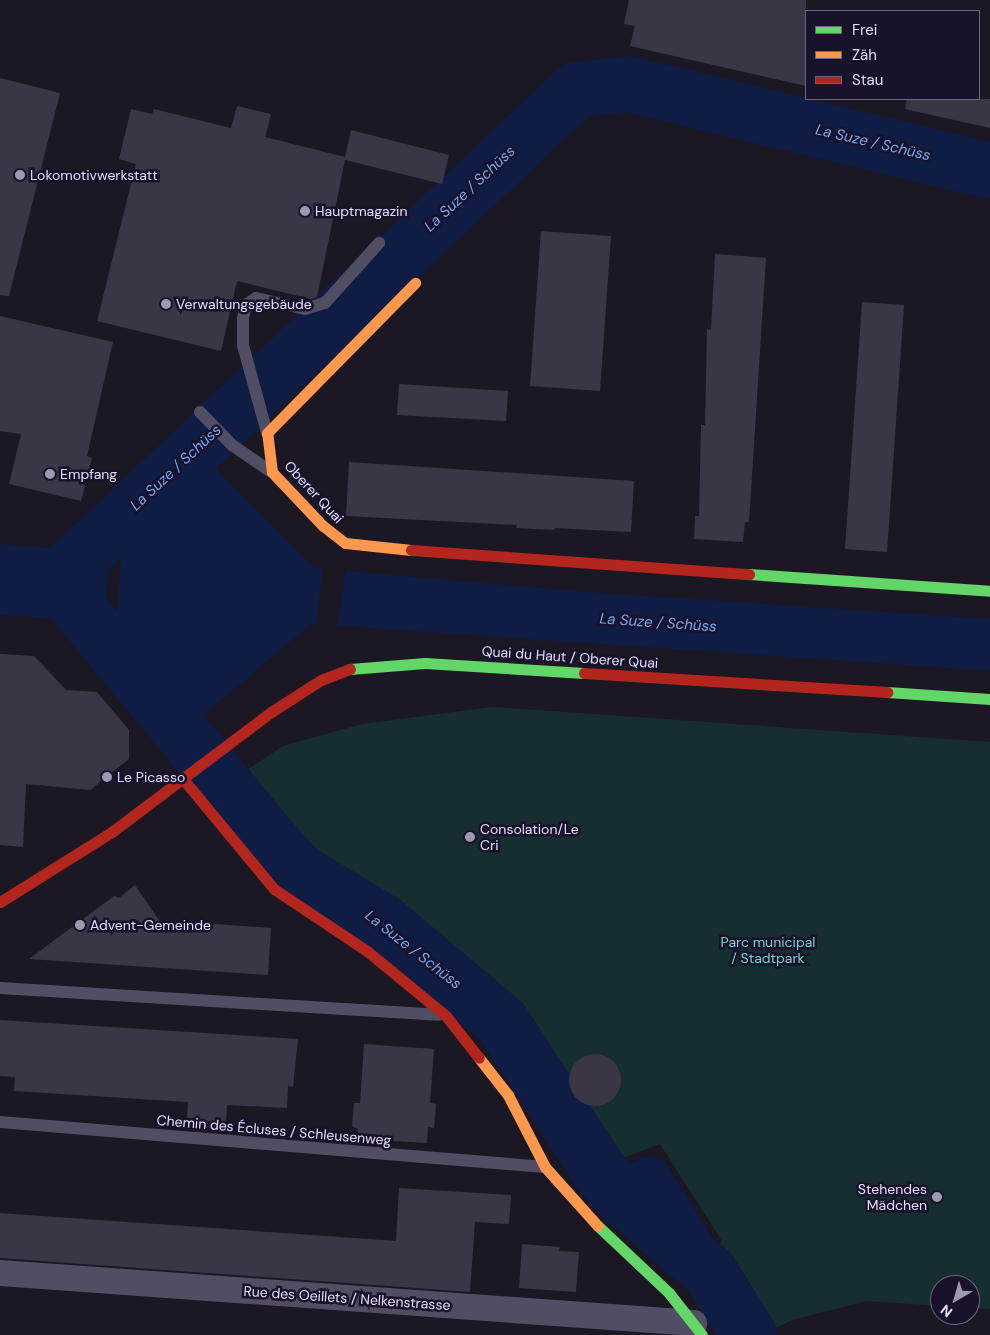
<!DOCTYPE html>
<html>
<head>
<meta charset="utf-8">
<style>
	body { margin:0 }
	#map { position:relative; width:990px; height:1335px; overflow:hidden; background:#1b1824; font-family:"DM Sans",sans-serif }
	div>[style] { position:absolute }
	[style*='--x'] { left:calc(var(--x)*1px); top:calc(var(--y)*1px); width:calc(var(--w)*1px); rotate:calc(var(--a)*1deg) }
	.green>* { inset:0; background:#172e31 }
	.water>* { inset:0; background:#0f1c44 }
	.pier>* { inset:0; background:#1b1824 }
	.river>* { height:56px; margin:-28px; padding:0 28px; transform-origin:28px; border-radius:28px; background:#0f1c44 }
	.building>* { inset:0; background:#3b3645 }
	.round { border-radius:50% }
	.lane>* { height:12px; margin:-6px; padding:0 6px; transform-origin:6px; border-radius:6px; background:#514e64 }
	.street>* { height:26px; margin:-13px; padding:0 13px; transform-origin:13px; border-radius:13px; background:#514e64 }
	.fast>* { height:11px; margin:-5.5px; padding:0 5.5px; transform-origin:5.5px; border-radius:5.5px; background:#63d668 }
	.slow>* { height:11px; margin:-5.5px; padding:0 5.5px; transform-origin:5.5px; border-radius:5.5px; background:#ff974d }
	.jam>* { height:11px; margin:-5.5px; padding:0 5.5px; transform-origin:5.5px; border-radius:5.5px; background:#b3261e }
	.dots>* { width:14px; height:14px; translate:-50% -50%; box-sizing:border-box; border:2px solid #19122a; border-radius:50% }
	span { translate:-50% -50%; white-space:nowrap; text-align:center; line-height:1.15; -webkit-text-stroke:5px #19122a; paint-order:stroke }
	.poi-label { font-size:14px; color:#e4ddfd }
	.left { translate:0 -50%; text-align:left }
	.right { translate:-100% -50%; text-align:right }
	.street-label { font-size:14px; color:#e4ddfd }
	.park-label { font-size:14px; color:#6bdacb }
	.water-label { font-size:15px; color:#71aaf7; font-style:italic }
	.legend { position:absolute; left:805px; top:10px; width:175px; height:90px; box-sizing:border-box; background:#19122a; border:1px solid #6a637e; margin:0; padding:6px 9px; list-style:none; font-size:15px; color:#e4ddfd }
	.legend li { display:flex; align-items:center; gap:10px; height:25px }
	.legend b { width:25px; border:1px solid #6a637e }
	.north { position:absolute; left:930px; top:1275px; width:50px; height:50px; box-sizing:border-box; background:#19122a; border:1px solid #6a637e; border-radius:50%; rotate:218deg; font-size:14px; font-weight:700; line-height:20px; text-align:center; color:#e4ddfd }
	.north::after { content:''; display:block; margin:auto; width:18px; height:22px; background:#9e98b1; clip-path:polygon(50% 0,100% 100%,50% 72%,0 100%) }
</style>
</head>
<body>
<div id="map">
	<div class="green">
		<i style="clip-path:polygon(492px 707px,990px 742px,990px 1309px,970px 1308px,970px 1285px,940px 1285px,940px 1306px,866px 1301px,792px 1320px,766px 1333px,718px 1247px,722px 1241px,660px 1144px,602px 1166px,511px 1014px,328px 870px,235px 778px,283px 746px,362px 724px)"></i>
	</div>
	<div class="water">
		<i style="clip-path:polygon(210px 463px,314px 568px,588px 592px,990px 619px,990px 671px,311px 624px,194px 723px,111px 622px,0 615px,0 544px,88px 551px,116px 550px)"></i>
		<i style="clip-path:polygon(651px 1155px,665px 1162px,715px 1242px,713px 1249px,721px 1260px,710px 1272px,623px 1198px,600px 1172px,614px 1170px)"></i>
	</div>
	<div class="pier">
		<i style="clip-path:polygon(116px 547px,121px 552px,117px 621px,110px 626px,96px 624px,106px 615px,109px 556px,102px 548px)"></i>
		<i style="clip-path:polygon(323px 566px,346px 568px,337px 629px,316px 627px)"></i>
	</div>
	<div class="river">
		<i style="--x:56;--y:581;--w:715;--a:-43.36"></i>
		<i style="--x:576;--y:90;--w:52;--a:-6.6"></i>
		<i style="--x:628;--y:84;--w:372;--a:13.5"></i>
		<i style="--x:56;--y:581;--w:352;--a:50.3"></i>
		<i style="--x:281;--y:852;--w:30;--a:45"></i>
		<i style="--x:302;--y:873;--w:95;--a:31.2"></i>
		<i style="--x:383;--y:922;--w:155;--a:40"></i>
		<i style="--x:502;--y:1022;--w:179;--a:56.8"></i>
		<i style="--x:600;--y:1172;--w:35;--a:49"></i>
		<i style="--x:623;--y:1198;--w:114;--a:40.4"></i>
		<i style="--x:710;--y:1272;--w:74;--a:58.2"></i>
	</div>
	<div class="building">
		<i style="clip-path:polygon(629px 0,806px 0,806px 86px,630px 46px,635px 26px,624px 24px)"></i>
		<i style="clip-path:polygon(0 78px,60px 93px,9px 296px,0 295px)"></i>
		<i style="clip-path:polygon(907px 99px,990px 99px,990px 128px,905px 109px)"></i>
		<i style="clip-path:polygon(237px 106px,271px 114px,265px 137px,345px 157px,351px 130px,449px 155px,442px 184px,345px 160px,317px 297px,311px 299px,237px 281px,221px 351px,97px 321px,136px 164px,119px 159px,131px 109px,152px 114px,154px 109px,231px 128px)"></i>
		<i style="clip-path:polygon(541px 231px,611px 236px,600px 391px,530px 386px)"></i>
		<i style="clip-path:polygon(715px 254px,766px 258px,749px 522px,745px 522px,743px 542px,694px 539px,695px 516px,699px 516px,701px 425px,705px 425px,707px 329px,711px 330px)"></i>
		<i style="clip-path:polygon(862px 302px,904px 305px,887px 552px,845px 549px)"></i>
		<i style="clip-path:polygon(0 316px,113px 342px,87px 456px,92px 458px,81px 501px,9px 484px,21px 434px,0 431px)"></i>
		<i style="clip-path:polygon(399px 384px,508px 391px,506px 421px,397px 415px)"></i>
		<i style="clip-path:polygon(349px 462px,634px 481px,631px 532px,555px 528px,554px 530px,516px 528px,517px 525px,346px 516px)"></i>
		<i style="clip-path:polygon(0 654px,34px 656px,66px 690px,97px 692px,129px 730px,129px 759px,90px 790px,26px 784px,23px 847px,0 845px)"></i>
		<i style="clip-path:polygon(135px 885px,159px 920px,271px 928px,268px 975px,29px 959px,114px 896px,119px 898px)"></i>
		<i style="clip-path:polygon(0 1020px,298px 1039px,293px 1087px,288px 1086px,287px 1108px,227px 1105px,226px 1122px,187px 1120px,188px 1102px,14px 1091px,15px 1077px,0 1076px)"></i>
		<i style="clip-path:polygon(364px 1044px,434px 1049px,430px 1103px,436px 1104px,434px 1128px,428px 1127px,427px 1143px,358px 1139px,358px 1129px,352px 1126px,354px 1103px,360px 1103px)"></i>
		<i class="round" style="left:569px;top:1054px;width:52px;height:52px"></i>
		<i style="clip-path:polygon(399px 1188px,511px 1195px,509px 1224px,475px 1222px,470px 1292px,0 1258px,0 1213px,396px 1241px)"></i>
		<i style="clip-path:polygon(522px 1244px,560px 1247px,559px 1251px,579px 1252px,576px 1292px,519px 1288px)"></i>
	</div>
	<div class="lane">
		<i style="--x:200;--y:412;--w:46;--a:45.9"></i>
		<i style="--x:232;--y:445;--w:46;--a:34.4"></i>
		<i style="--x:267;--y:433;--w:91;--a:-105.3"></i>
		<i style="--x:243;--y:345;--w:27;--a:-90"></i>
		<i style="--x:243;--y:318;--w:13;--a:-77"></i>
		<i style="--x:246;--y:305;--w:12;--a:-35"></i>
		<i style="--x:256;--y:298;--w:50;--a:12.7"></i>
		<i style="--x:305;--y:309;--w:21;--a:-17"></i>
		<i style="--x:325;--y:303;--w:81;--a:-48"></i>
		<i style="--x:0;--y:988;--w:439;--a:3.5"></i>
		<i style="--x:0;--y:1122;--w:547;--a:4.72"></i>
	</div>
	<div class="street">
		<i style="--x:0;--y:1273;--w:696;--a:4.12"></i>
	</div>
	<div class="fast">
		<i style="--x:749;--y:574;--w:242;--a:4"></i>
		<i style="--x:350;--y:669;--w:75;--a:-4.6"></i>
		<i style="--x:425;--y:663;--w:159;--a:3.6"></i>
		<i style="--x:887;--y:692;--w:103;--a:3.9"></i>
		<i style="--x:598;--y:1226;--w:98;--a:43.3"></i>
		<i style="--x:669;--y:1293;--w:53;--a:51.8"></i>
	</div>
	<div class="slow">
		<i style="--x:411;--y:550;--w:66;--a:-173.9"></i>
		<i style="--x:345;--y:543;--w:28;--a:-142"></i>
		<i style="--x:323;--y:526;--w:74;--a:-133.4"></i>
		<i style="--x:272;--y:472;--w:39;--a:-97"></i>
		<i style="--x:267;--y:433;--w:211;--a:-45.4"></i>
		<i style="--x:479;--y:1058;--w:47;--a:51.9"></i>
		<i style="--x:508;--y:1095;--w:81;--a:62.8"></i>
		<i style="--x:545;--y:1167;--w:79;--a:48.1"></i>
	</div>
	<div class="jam">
		<i style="--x:411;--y:550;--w:339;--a:4.1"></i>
		<i style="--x:584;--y:673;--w:304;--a:3.6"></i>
		<i style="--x:183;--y:779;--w:143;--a:50.4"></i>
		<i style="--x:274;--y:889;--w:112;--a:33.7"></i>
		<i style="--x:367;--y:951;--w:102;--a:39.4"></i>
		<i style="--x:446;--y:1016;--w:53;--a:51.8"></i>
		<i style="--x:0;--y:902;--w:133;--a:-32.1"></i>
		<i style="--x:113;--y:831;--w:198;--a:-37"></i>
		<i style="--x:271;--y:712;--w:59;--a:-32.6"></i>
		<i style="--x:321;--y:680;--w:31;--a:-21"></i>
	</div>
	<div class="dots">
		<i style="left:20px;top:175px;background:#9e98b1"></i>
		<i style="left:305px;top:211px;background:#9e98b1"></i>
		<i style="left:166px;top:304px;background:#9e98b1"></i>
		<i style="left:50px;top:474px;background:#9e98b1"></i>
		<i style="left:107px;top:777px;background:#9e98b1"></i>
		<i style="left:470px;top:837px;background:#9e98b1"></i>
		<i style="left:80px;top:925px;background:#9e98b1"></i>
		<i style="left:937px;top:1197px;background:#9e98b1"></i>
	</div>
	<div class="poi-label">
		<span class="left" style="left:30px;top:175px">Lokomotivwerkstatt</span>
		<span class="left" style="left:315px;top:211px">Hauptmagazin</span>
		<span class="left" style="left:176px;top:304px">Verwaltungsgebäude</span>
		<span class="left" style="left:60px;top:474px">Empfang</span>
		<span class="left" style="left:117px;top:777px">Le Picasso</span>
		<span class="left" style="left:480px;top:837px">Consolation/Le<br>Cri</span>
		<span class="left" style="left:90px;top:925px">Advent-Gemeinde</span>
		<span class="right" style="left:927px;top:1197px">Stehendes<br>Mädchen</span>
	</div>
	<div class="street-label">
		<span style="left:314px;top:492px;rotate:47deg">Oberer Quai</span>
		<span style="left:570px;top:657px;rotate:4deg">Quai du Haut / Oberer Quai</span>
		<span style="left:274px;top:1130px;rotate:5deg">Chemin des Écluses / Schleusenweg</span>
		<span style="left:347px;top:1298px;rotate:4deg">Rue des Oeillets / Nelkenstrasse</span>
	</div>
	<div class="park-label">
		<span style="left:768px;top:950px">Parc municipal<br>/ Stadtpark</span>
	</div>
	<div class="water-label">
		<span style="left:873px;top:143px;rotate:13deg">La Suze / Schüss</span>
		<span style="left:470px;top:189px;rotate:-43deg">La Suze / Schüss</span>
		<span style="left:176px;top:468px;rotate:-43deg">La Suze / Schüss</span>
		<span style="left:658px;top:623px;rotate:4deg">La Suze / Schüss</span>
		<span style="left:413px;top:950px;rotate:38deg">La Suze / Schüss</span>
	</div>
	<ul class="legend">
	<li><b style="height:6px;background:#63d668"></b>Frei</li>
	<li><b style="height:6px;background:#ff974d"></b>Zäh</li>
	<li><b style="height:6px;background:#b3261e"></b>Stau</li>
	</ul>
	<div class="north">N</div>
</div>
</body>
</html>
